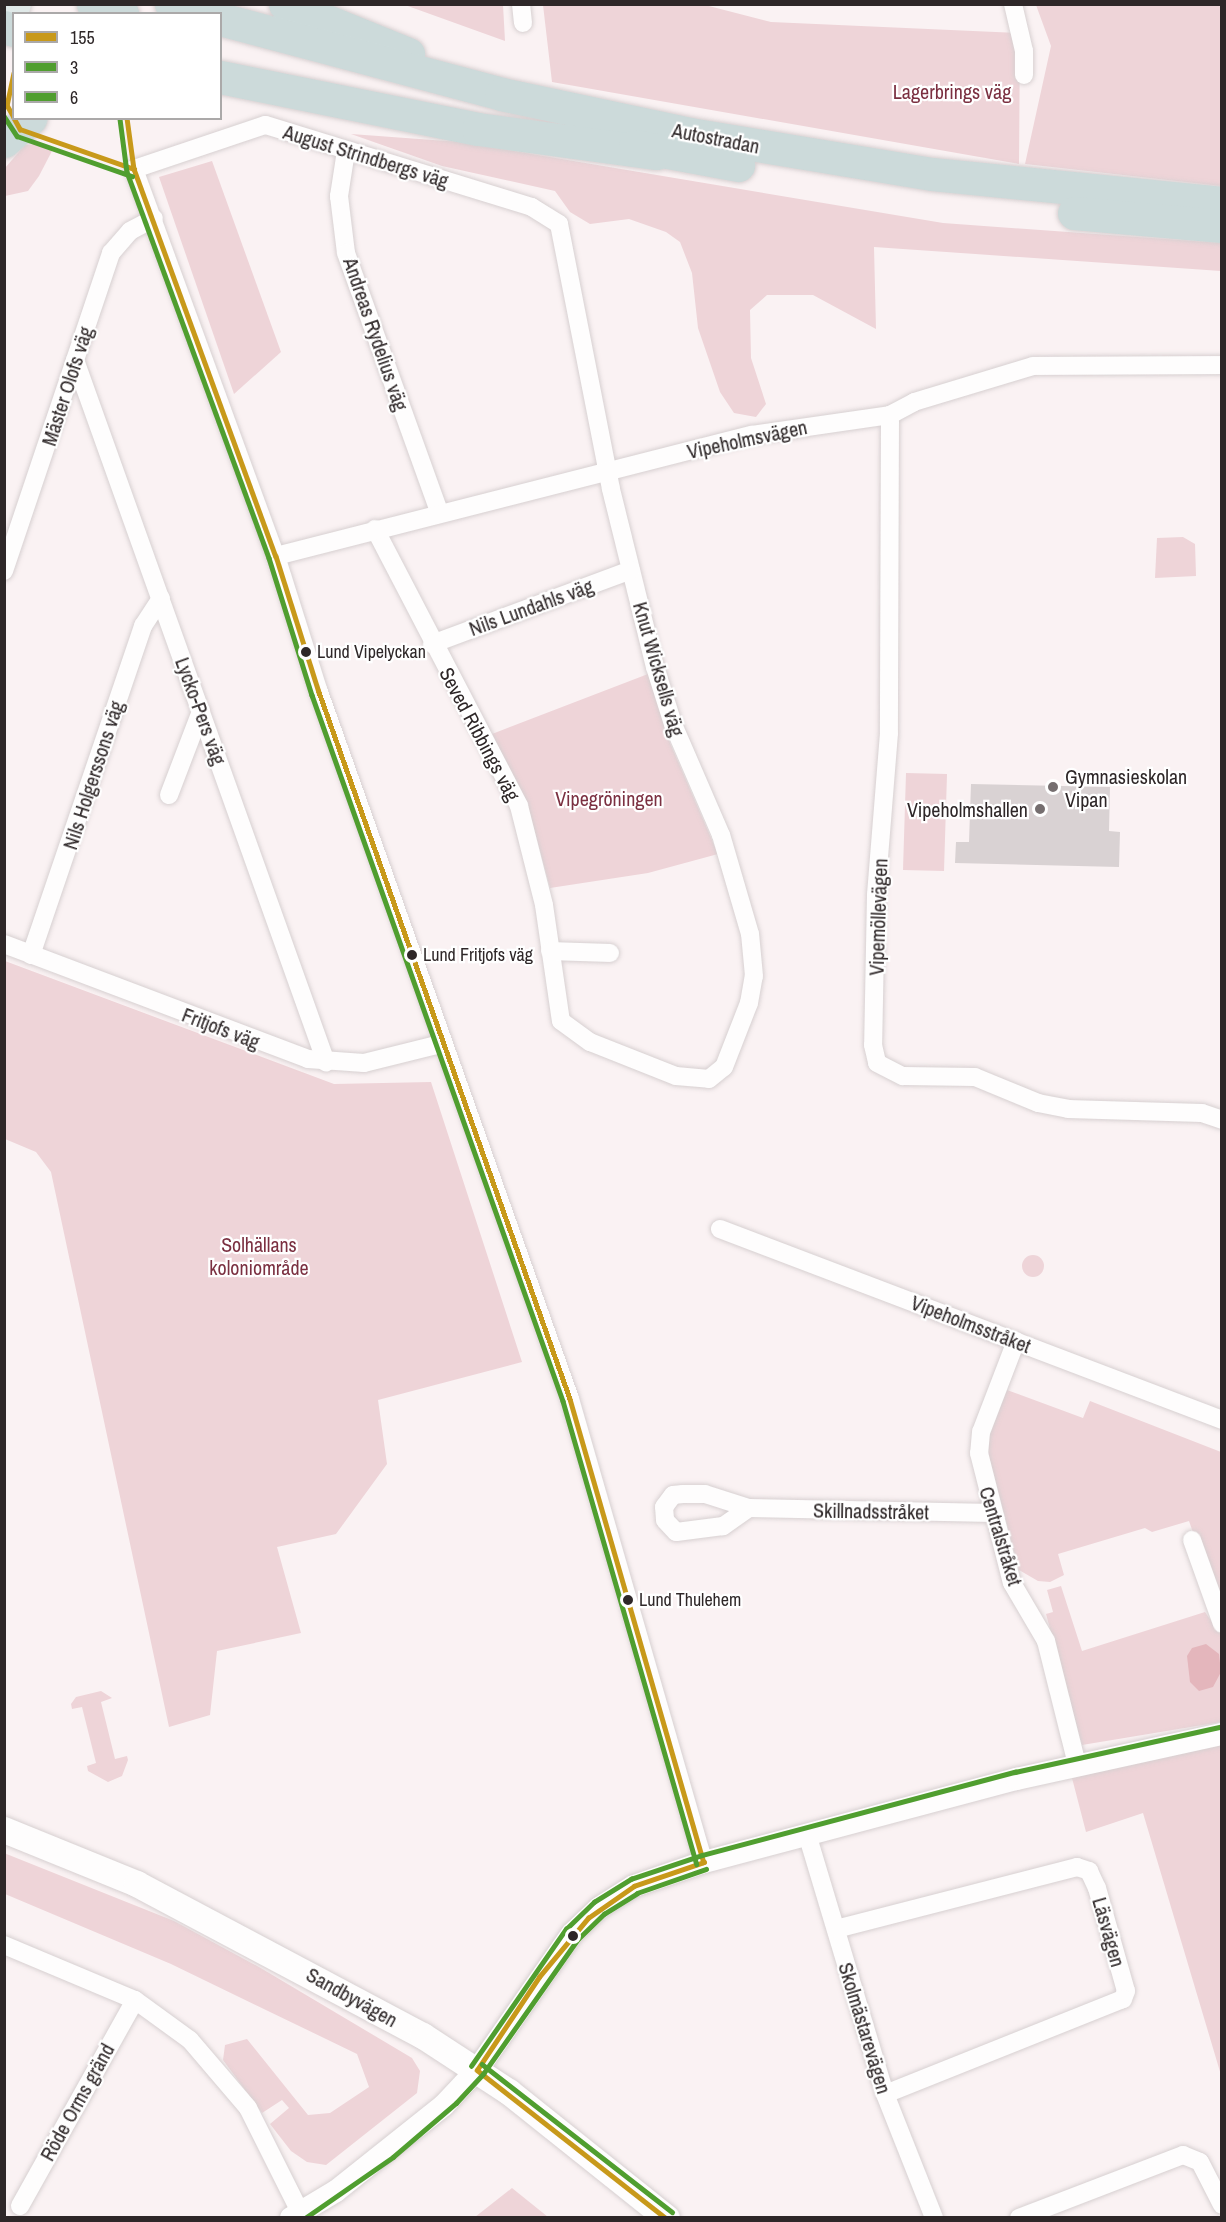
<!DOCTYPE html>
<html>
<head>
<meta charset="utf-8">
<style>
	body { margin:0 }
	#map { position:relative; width:1226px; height:2222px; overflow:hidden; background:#faf2f3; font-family:"Archivo Narrow",sans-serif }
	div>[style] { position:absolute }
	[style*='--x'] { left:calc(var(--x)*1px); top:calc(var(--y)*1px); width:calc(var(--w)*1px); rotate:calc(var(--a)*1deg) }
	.green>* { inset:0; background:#eed4d8 }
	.round { border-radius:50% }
	.water>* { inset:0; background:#e4b6bc }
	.building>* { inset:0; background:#d9d2d3 }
	.roads { filter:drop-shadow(0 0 2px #d7d0d1) drop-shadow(0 0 2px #d7d0d1) }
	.minor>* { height:18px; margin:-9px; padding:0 9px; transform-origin:9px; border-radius:9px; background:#fefdfd }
	.tertiary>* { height:22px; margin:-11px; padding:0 11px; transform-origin:11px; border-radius:11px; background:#fefdfd }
	.secondary>* { height:26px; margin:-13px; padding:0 13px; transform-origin:13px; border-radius:13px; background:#fefdfd }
	.primary>* { height:28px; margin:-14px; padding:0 14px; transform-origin:14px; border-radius:14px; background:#e0e9e8 }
	.motorway>* { height:33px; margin:-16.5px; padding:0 16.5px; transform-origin:16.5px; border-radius:16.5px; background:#ccdada }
	.bus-1>* { height:4.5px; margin:-2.25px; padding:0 2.25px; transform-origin:2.25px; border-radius:2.25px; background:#c8991a }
	.bus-2>* { height:4.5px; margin:-2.25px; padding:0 2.25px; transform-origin:2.25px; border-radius:2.25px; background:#509e2f }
	.bus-3>* { height:4.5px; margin:-2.25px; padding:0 2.25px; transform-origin:2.25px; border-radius:2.25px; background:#509e2f }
	.dots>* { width:16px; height:16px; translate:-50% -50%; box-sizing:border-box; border:3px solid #fff; border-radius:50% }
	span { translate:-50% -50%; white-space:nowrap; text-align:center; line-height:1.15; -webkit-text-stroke:4.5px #fff; paint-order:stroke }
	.bus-label { font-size:18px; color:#2e2728 }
	.left { translate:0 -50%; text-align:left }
	.park-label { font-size:20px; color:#7b3041 }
	.street-label { font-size:20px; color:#2e2728 }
	.poi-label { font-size:20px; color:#2e2728 }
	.right { translate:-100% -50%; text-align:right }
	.frame { position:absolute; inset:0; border:6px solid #2e2728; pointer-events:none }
	.legend { position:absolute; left:12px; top:12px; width:210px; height:108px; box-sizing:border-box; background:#fff; border:2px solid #aba9a9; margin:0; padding:8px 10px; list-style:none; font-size:18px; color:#2e2728 }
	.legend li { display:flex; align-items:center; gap:12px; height:30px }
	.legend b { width:30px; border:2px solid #aba9a9 }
</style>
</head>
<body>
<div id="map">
	<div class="green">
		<i style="clip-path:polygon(405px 5px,503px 5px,505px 41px)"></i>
		<i style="clip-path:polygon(543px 5px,705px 5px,771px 22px,1020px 33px,1019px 164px,552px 82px)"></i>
		<i style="clip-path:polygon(1036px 5px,1221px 5px,1221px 186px,1025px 164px,1051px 46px)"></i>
		<i style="clip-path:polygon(351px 134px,460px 142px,943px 223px,1221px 243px,1221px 271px,874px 247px,876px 329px,813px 295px,767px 295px,750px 310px,751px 358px,766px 404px,756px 417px,734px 413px,720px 392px,698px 328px,692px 273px,680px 242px,666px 232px,629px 219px,590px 224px,570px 212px,555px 191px,442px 166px)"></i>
		<i style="clip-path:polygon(35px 144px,53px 149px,39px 176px,28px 191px,5px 196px,5px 168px,25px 145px)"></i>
		<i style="clip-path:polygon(212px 161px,281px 352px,234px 394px,159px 177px)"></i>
		<i style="clip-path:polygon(1183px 537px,1195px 544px,1196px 576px,1155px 578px,1157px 538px)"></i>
		<i style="clip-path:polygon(648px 674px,670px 743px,718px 854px,648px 873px,550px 888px,528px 806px,492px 734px)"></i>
		<i style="clip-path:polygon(906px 773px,947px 774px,944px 871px,903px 870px)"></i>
		<i style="clip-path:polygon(5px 961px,334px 1084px,431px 1082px,522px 1362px,378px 1400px,387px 1464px,336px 1534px,277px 1547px,301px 1633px,217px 1651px,210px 1715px,169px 1727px,51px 1172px,36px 1152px,5px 1139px)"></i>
		<i class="round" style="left:1022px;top:1255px;width:22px;height:22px"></i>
		<i style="clip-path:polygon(1007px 1390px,1083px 1418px,1090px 1401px,1221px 1452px,1221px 1613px,1189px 1521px,1152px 1532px,1145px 1528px,1058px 1554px,1064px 1575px,1050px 1582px,1038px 1581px,1019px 1570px,986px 1445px)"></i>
		<i style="clip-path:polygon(1061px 1586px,1082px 1651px,1205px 1612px,1221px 1635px,1221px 1722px,1082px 1745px,1046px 1614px,1053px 1612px,1047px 1590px)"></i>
		<i style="clip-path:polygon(101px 1691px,112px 1698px,101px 1702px,115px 1759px,127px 1756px,128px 1760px,122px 1776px,108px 1782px,88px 1771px,87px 1766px,96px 1763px,82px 1707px,72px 1709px,71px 1704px,76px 1697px)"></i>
		<i style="clip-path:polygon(1221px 1743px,1221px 2075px,1143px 1813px,1086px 1832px,1072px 1778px)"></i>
		<i style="clip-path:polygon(4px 1853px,174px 1921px,259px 1967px,412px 2058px,420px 2071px,417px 2093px,326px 2165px,307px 2162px,291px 2151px,270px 2124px,289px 2108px,282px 2100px,262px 2113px,223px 2060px,225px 2045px,247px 2039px,308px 2115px,330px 2113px,369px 2087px,357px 2054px,171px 1964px,5px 1894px)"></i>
		<i style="clip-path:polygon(512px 2188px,548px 2217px,475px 2217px)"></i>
	</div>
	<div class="water">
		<i style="clip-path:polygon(1206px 1644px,1219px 1654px,1221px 1672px,1213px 1687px,1199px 1691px,1190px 1682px,1187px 1656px,1192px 1648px)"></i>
	</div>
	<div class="building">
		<i style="clip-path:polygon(971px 784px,1110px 787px,1109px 831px,1120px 832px,1119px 867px,955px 863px,956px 842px,969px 842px)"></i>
	</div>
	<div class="roads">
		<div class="minor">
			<i style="--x:521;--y:4;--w:19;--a:84"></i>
			<i style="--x:1013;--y:4;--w:48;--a:76.8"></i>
			<i style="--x:1024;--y:51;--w:24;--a:90"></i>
			<i style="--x:346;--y:151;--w:46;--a:98.8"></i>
			<i style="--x:339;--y:196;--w:57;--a:83"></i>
			<i style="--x:346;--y:253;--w:275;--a:70.2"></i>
			<i style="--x:75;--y:360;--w:746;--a:70.33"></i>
			<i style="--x:890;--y:415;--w:318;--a:90.2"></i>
			<i style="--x:889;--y:733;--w:163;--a:94.6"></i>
			<i style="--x:876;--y:895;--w:150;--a:91.1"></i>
			<i style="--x:873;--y:1045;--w:18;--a:77"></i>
			<i style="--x:877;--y:1063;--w:29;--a:27"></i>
			<i style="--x:903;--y:1076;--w:72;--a:0.8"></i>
			<i style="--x:975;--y:1077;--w:68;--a:22.4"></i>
			<i style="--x:1038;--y:1103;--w:31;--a:11"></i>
			<i style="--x:1068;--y:1109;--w:134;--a:1.7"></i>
			<i style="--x:1202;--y:1113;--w:21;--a:19"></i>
			<i style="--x:375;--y:529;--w:312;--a:62.5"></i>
			<i style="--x:519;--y:806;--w:102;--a:75.8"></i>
			<i style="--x:544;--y:905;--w:117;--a:81.7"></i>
			<i style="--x:561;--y:1021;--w:36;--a:36"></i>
			<i style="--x:590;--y:1042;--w:92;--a:21.6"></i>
			<i style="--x:676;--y:1076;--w:33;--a:5"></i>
			<i style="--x:709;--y:1079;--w:19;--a:-39"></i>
			<i style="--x:724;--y:1067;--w:69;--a:-68.7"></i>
			<i style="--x:749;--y:1003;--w:27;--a:-80"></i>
			<i style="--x:754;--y:976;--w:42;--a:-95.4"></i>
			<i style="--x:750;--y:934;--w:103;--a:-106.3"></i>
			<i style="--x:721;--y:835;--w:121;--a:-113.4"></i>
			<i style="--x:673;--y:724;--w:60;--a:-107.5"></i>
			<i style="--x:655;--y:667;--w:183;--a:-103.9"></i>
			<i style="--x:611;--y:489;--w:270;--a:-101.1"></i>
			<i style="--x:559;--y:224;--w:32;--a:-148"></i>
			<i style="--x:532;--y:207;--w:279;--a:-162.9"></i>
			<i style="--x:265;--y:125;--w:138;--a:161.4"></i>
			<i style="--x:134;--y:169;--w:412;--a:69.9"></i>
			<i style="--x:276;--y:556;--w:143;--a:72.5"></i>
			<i style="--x:319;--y:692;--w:750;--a:70.45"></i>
			<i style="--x:570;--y:1399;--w:482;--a:73.9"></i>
			<i style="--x:276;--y:556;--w:491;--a:-14.3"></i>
			<i style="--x:752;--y:435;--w:139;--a:-8.2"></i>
			<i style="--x:890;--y:415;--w:27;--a:-28"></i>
			<i style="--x:914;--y:402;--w:124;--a:-16.8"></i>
			<i style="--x:1033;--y:366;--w:189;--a:-0.3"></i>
			<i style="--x:4;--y:571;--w:336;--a:-71.4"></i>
			<i style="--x:111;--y:253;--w:29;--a:-49"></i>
			<i style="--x:130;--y:231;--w:27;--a:-28"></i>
			<i style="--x:432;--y:644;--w:212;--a:-20.4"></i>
			<i style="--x:169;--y:795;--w:90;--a:-69.1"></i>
			<i style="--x:4;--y:944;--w:325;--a:20.7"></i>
			<i style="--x:308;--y:1059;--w:56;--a:4.1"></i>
			<i style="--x:364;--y:1063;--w:82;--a:-14"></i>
			<i style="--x:550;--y:951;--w:60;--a:1.9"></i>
			<i style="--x:31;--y:955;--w:348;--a:-71.2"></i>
			<i style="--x:143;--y:626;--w:33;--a:-57"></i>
			<i style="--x:720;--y:1229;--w:537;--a:20.83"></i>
			<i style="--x:1016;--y:1341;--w:97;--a:111"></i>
			<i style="--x:981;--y:1432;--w:21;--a:95"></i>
			<i style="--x:979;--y:1453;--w:134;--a:75.8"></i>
			<i style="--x:1012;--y:1583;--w:67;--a:59.6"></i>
			<i style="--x:1046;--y:1641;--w:127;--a:75.9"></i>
			<i style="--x:749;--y:1508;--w:32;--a:145"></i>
			<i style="--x:723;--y:1526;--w:47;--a:172.7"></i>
			<i style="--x:676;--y:1532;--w:16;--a:-133"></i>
			<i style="--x:665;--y:1520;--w:13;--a:-94"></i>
			<i style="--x:664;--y:1507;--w:15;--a:-53"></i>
			<i style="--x:673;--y:1495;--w:10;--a:-6"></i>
			<i style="--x:683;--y:1494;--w:22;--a:0"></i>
			<i style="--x:705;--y:1494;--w:46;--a:17.7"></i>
			<i style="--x:749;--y:1508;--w:244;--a:1.2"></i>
			<i style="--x:1192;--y:1540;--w:89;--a:70.3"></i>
			<i style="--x:807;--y:1834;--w:271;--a:73.3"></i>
			<i style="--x:885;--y:2094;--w:133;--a:68.4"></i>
			<i style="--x:836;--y:1929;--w:249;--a:-14.4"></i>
			<i style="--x:1077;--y:1867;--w:13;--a:18"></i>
			<i style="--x:1089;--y:1871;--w:19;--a:65"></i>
			<i style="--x:1097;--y:1888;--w:107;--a:74.3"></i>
			<i style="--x:1126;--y:1991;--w:9;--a:111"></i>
			<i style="--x:1123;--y:1999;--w:256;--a:158.2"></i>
			<i style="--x:4;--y:1945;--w:142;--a:22.8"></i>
			<i style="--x:135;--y:2000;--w:68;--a:36"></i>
			<i style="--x:190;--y:2040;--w:89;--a:49.5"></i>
			<i style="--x:248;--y:2108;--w:116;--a:63.4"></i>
			<i style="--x:20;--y:2206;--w:236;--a:-60.8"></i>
			<i style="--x:1019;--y:2218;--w:176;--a:-21"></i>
			<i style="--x:1183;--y:2155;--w:18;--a:22"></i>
			<i style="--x:1200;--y:2162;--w:48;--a:62.9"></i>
		</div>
		<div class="tertiary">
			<i style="--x:291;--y:2218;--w:52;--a:-31"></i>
			<i style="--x:336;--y:2191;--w:138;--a:-38.5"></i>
			<i style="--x:444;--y:2105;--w:48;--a:-46.7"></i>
			<i style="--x:477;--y:2070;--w:166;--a:-55.1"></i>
			<i style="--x:572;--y:1934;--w:37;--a:-44"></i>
			<i style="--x:599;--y:1908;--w:41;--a:-32.2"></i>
			<i style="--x:634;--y:1886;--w:74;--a:-18.9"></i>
			<i style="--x:704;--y:1862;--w:324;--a:-14.9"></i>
			<i style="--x:1017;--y:1779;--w:210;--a:-12.4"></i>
		</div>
		<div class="secondary">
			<i style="--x:4;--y:1830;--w:144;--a:22.1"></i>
			<i style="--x:137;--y:1884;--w:324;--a:28"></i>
			<i style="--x:423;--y:2036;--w:103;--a:33.1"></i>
			<i style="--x:509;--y:2092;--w:202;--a:38.6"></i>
		</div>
		<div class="primary">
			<i style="--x:14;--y:14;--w:10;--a:-73"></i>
		</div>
		<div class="motorway">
			<i style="--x:93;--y:4;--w:31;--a:19"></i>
			<i style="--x:171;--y:4;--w:33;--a:18"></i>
			<i style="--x:285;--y:4;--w:133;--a:22.1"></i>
			<i style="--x:220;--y:19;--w:291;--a:14.9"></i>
			<i style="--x:501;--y:94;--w:193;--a:11.9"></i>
			<i style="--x:690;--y:134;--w:245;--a:9.4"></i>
			<i style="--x:932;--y:174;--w:291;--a:5.7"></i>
			<i style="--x:4;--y:27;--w:10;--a:17"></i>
			<i style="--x:220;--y:77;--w:263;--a:11.4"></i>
			<i style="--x:478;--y:129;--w:180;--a:7.7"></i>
			<i style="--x:4;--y:141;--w:35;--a:-41"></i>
			<i style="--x:635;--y:146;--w:105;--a:10.5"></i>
			<i style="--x:1074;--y:213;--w:149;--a:5"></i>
		</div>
	</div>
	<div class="bus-1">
		<i style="--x:14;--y:73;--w:33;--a:102"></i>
		<i style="--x:7;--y:105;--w:14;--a:60"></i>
		<i style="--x:14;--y:118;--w:13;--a:61"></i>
		<i style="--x:20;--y:129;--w:121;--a:19.3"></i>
		<i style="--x:127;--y:118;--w:51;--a:82.2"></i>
		<i style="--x:134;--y:169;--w:412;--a:69.9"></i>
		<i style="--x:276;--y:556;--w:143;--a:72.5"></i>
		<i style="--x:319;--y:692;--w:750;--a:70.45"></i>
		<i style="--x:570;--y:1399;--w:482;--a:73.9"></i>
		<i style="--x:477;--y:2070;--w:112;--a:-56.3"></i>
		<i style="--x:539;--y:1977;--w:77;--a:-50.3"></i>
		<i style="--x:588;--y:1918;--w:56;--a:-34.8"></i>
		<i style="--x:634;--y:1886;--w:74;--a:-18.9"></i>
		<i style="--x:477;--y:2070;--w:240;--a:38.1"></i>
	</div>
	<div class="bus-2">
		<i style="--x:4;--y:116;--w:24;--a:57"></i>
		<i style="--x:17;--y:136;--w:122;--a:19.2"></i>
		<i style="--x:120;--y:119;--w:53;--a:82.5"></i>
		<i style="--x:127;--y:172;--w:411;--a:69.8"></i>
		<i style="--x:269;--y:558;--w:144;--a:72.6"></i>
		<i style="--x:312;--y:695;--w:749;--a:70.43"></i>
		<i style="--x:563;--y:1401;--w:482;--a:73.9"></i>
		<i style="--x:305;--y:2218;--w:107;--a:-34.7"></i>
		<i style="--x:393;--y:2157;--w:83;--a:-40.6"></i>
		<i style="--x:456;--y:2103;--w:40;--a:-47"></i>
		<i style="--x:483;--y:2074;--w:165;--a:-54.9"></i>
		<i style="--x:578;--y:1939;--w:36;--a:-44"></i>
		<i style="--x:604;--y:1914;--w:39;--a:-32"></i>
		<i style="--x:637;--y:1893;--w:73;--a:-19.2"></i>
	</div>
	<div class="bus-3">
		<i style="--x:482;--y:2064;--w:241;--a:37.9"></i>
		<i style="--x:471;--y:2066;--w:167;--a:-55.3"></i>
		<i style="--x:566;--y:1929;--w:39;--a:-44"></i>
		<i style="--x:594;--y:1902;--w:44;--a:-31.9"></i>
		<i style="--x:631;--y:1879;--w:75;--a:-18.7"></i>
		<i style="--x:702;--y:1855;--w:324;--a:-14.9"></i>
		<i style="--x:1015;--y:1772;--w:210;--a:-12.4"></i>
	</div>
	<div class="dots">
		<i style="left:306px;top:652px;background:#2e2728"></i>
		<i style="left:1053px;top:787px;background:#756e6f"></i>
		<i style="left:1040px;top:809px;background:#756e6f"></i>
		<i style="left:412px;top:955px;background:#2e2728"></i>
		<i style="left:628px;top:1600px;background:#2e2728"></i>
		<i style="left:573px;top:1936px;background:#2e2728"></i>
	</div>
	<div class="bus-label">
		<span class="left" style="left:317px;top:652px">Lund Vipelyckan</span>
		<span class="left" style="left:423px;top:955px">Lund Fritjofs väg</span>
		<span class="left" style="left:639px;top:1600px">Lund Thulehem</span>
	</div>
	<div class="park-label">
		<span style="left:952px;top:91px">Lagerbrings väg</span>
		<span style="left:609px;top:798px">Vipegröningen</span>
		<span style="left:259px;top:1256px">Solhällans<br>koloniområde</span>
	</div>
	<div class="street-label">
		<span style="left:716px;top:138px;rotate:11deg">Autostradan</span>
		<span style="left:366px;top:156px;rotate:17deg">August Strindbergs väg</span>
		<span style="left:376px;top:334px;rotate:71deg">Andreas Rydelius väg</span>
		<span style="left:67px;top:386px;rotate:-72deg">Mäster Olofs väg</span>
		<span style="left:747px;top:439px;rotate:-12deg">Vipeholmsvägen</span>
		<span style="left:531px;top:607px;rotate:-20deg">Nils Lundahls väg</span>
		<span style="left:659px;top:669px;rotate:74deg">Knut Wicksells väg</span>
		<span style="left:201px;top:711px;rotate:70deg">Lycko-Pers väg</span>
		<span style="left:480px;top:734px;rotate:62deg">Seved Ribbings väg</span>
		<span style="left:93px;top:775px;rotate:-72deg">Nils Holgerssons väg</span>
		<span style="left:878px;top:917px;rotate:-88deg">Vipemöllevägen</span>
		<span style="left:221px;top:1028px;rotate:21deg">Fritjofs väg</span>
		<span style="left:971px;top:1324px;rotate:21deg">Vipeholmsstråket</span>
		<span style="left:871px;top:1511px;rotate:1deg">Skillnadsstråket</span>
		<span style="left:1001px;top:1536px;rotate:73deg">Centralstråket</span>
		<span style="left:1109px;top:1932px;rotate:74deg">Läsvägen</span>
		<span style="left:352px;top:1997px;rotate:29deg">Sandbyvägen</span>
		<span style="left:865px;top:2028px;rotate:73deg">Skolmästarevägen</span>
		<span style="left:77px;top:2102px;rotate:-61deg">Röde Orms gränd</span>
	</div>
	<div class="poi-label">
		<span class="left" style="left:1065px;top:788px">Gymnasieskolan<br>Vipan</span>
		<span class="right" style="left:1028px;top:809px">Vipeholmshallen</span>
	</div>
	<div class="frame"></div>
	<ul class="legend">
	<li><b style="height:8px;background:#c8991a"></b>155</li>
	<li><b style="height:8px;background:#509e2f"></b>3</li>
	<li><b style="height:8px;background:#509e2f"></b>6</li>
	</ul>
</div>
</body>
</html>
